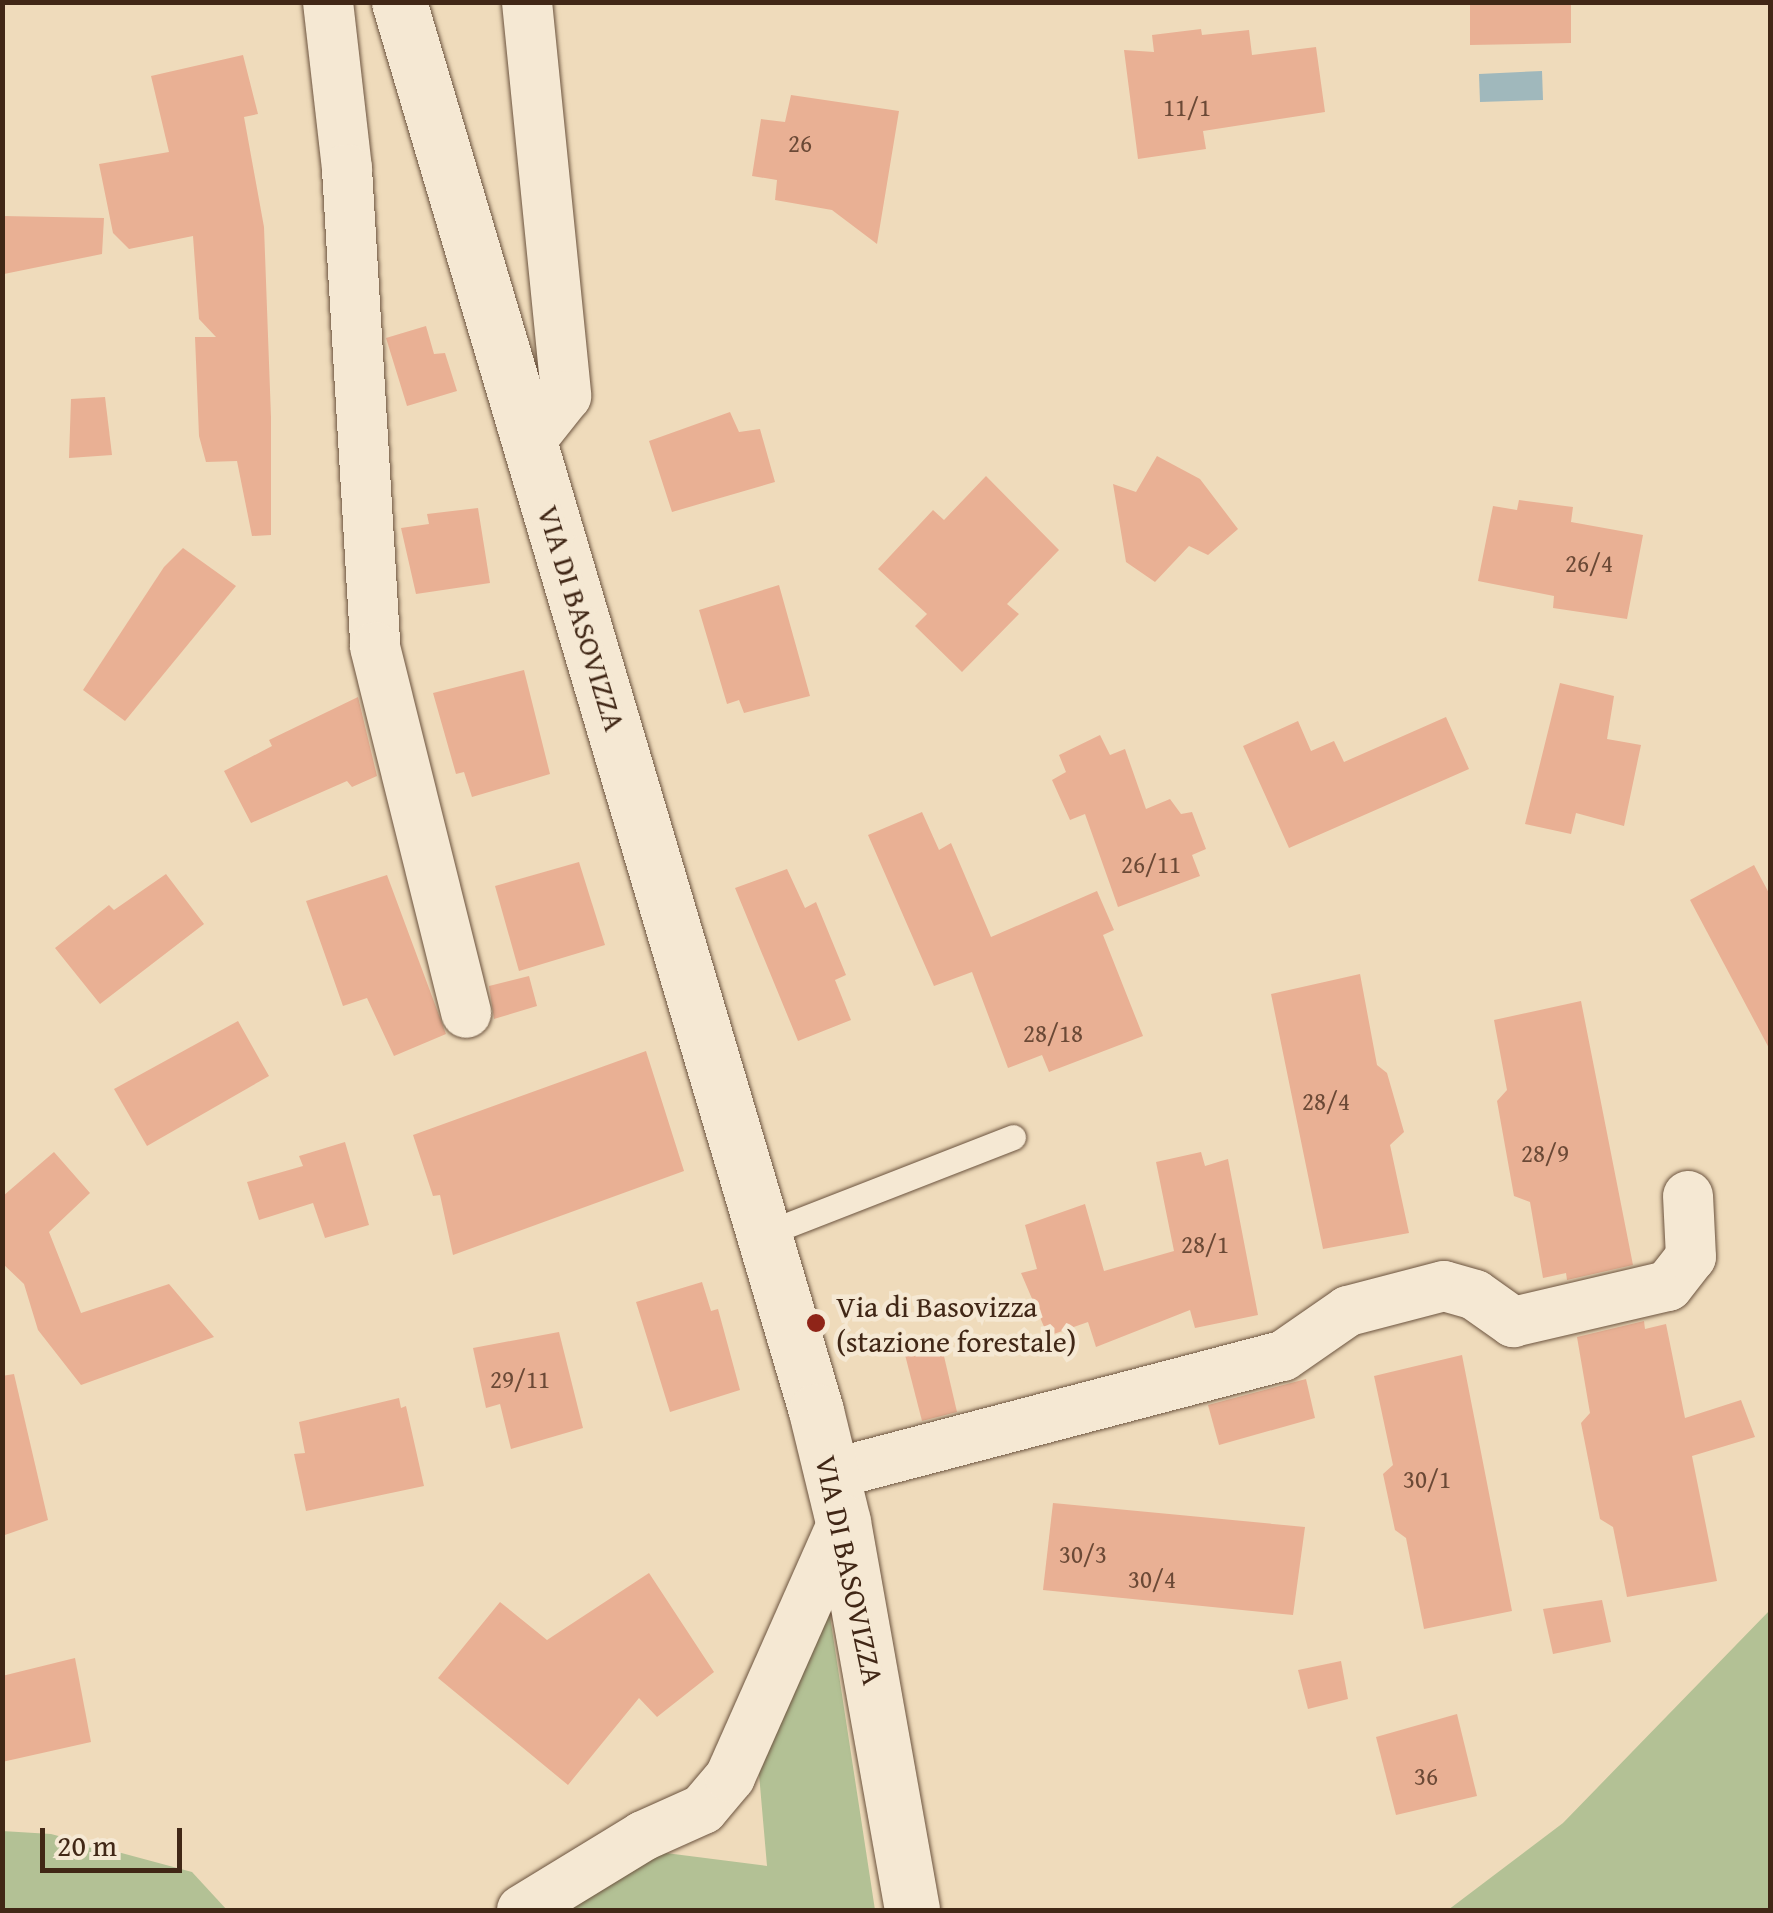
<!DOCTYPE html>
<html>
<head>
<meta charset="utf-8">
<style>
	body { margin:0 }
	#map { position:relative; width:1773px; height:1913px; overflow:hidden; background:#efdbbb; font-family:"Gentium Book Plus",serif }
	div>[style] { position:absolute }
	[style*='--x'] { left:calc(var(--x)*1px); top:calc(var(--y)*1px); width:calc(var(--w)*1px); rotate:calc(var(--a)*1deg) }
	.green>* { inset:0; background:#b3c195 }
	.water>* { inset:0; background:#a0b8bc }
	.building>* { inset:0; background:#e9b094 }
	.roads { filter:drop-shadow(0 0 2px #6c543f) drop-shadow(0 0 2px #6c543f) }
	.service>* { height:25px; margin:-12.5px; padding:0 12.5px; transform-origin:12.5px; border-radius:12.5px; background:#f5e8d3 }
	.minor>* { height:50px; margin:-25px; padding:0 25px; transform-origin:25px; border-radius:25px; background:#f5e8d3 }
	.secondary>* { height:55px; margin:-27.5px; padding:0 27.5px; transform-origin:27.5px; border-radius:27.5px; background:#f5e8d3 }
	.dots>* { width:28px; height:28px; translate:-50% -50%; box-sizing:border-box; border:5px solid #f5e8d3; border-radius:50% }
	span { translate:-50% -50%; white-space:nowrap; text-align:center; line-height:1.15; -webkit-text-stroke:9px #f5e8d3; paint-order:stroke }
	.number-label { font-size:25px; color:#6b4936 }
	.number-label span { -webkit-text-stroke-width:0 }
	.street-label { font-size:30px; color:#412716 }
	.poi-label { font-size:30px; color:#412716 }
	.left { translate:0 -50%; text-align:left }
	.frame { position:absolute; inset:0; border:5px solid #412716; pointer-events:none }
	.scale { position:absolute; left:40px; top:1828px; width:142px; height:45px; box-sizing:border-box; border:5px solid #412716; border-top:0; padding-left:12px; font-size:30px; line-height:35px; white-space:nowrap; color:#412716; -webkit-text-stroke:8px #f5e8d3; paint-order:stroke }
</style>
</head>
<body>
<div id="map">
	<div class="green">
		<i style="clip-path:polygon(829px 1610px,875px 1910px,566px 1910px,658px 1852px,767px 1866px,759px 1774px)"></i>
		<i style="clip-path:polygon(1770px 1610px,1770px 1910px,1448px 1910px,1563px 1823px)"></i>
		<i style="clip-path:polygon(2px 1831px,51px 1834px,192px 1872px,227px 1910px,3px 1910px)"></i>
	</div>
	<div class="water">
		<i style="clip-path:polygon(1542px 71px,1543px 100px,1480px 102px,1479px 74px)"></i>
	</div>
	<div class="building">
		<i style="clip-path:polygon(1470px 2px,1571px 2px,1571px 43px,1470px 45px)"></i>
		<i style="clip-path:polygon(1201px 29px,1202px 35px,1249px 30px,1252px 55px,1316px 47px,1325px 112px,1203px 131px,1206px 149px,1138px 159px,1124px 50px,1154px 52px,1152px 35px)"></i>
		<i style="clip-path:polygon(243px 55px,258px 114px,244px 117px,264px 227px,271px 417px,271px 535px,252px 536px,237px 461px,206px 462px,199px 436px,195px 337px,216px 337px,199px 319px,193px 236px,129px 249px,113px 233px,99px 164px,169px 152px,151px 76px)"></i>
		<i style="clip-path:polygon(791px 95px,899px 111px,877px 244px,832px 210px,775px 200px,777px 180px,752px 176px,761px 119px,785px 122px)"></i>
		<i style="clip-path:polygon(3px 216px,104px 218px,102px 254px,4px 274px)"></i>
		<i style="clip-path:polygon(426px 326px,434px 354px,445px 353px,457px 391px,407px 406px,386px 338px)"></i>
		<i style="clip-path:polygon(105px 397px,112px 455px,69px 458px,71px 399px)"></i>
		<i style="clip-path:polygon(730px 412px,739px 432px,760px 429px,775px 482px,672px 512px,649px 441px)"></i>
		<i style="clip-path:polygon(1157px 456px,1200px 479px,1238px 529px,1208px 555px,1189px 546px,1155px 582px,1126px 562px,1113px 484px,1136px 492px)"></i>
		<i style="clip-path:polygon(986px 476px,1059px 550px,1007px 604px,1019px 614px,962px 672px,915px 626px,927px 614px,878px 569px,933px 510px,944px 520px)"></i>
		<i style="clip-path:polygon(1519px 500px,1573px 507px,1571px 522px,1643px 535px,1627px 619px,1553px 608px,1554px 596px,1478px 581px,1493px 506px,1517px 510px)"></i>
		<i style="clip-path:polygon(478px 508px,490px 583px,416px 594px,401px 528px,429px 524px,427px 514px)"></i>
		<i style="clip-path:polygon(183px 548px,236px 586px,125px 721px,83px 690px,164px 567px)"></i>
		<i style="clip-path:polygon(779px 585px,810px 696px,744px 713px,739px 700px,727px 704px,699px 610px)"></i>
		<i style="clip-path:polygon(524px 670px,550px 774px,472px 797px,464px 772px,456px 774px,433px 693px)"></i>
		<i style="clip-path:polygon(1560px 683px,1614px 696px,1607px 739px,1641px 745px,1624px 826px,1576px 813px,1571px 834px,1525px 824px)"></i>
		<i style="clip-path:polygon(358px 697px,377px 776px,352px 787px,347px 781px,251px 823px,224px 771px,272px 746px,269px 740px)"></i>
		<i style="clip-path:polygon(1446px 717px,1469px 769px,1289px 848px,1243px 746px,1298px 721px,1311px 751px,1334px 741px,1344px 762px)"></i>
		<i style="clip-path:polygon(1100px 735px,1110px 755px,1125px 749px,1146px 809px,1170px 799px,1181px 814px,1192px 812px,1206px 849px,1192px 855px,1200px 876px,1118px 907px,1085px 814px,1070px 820px,1052px 780px,1066px 772px,1059px 755px)"></i>
		<i style="clip-path:polygon(922px 812px,939px 850px,951px 843px,991px 937px,1097px 891px,1114px 930px,1103px 935px,1143px 1036px,1049px 1072px,1042px 1055px,1008px 1068px,972px 972px,934px 986px,868px 835px)"></i>
		<i style="clip-path:polygon(579px 862px,605px 945px,519px 971px,495px 886px)"></i>
		<i style="clip-path:polygon(1754px 865px,1770px 895px,1770px 1050px,1690px 900px)"></i>
		<i style="clip-path:polygon(787px 869px,805px 908px,816px 902px,846px 975px,835px 980px,851px 1020px,798px 1041px,735px 888px)"></i>
		<i style="clip-path:polygon(166px 874px,204px 924px,100px 1004px,55px 948px,109px 905px,114px 910px)"></i>
		<i style="clip-path:polygon(387px 875px,446px 1034px,394px 1056px,367px 998px,343px 1006px,306px 901px)"></i>
		<i style="clip-path:polygon(1360px 974px,1377px 1065px,1387px 1073px,1404px 1132px,1390px 1145px,1409px 1233px,1323px 1249px,1271px 994px)"></i>
		<i style="clip-path:polygon(529px 976px,537px 1006px,494px 1019px,489px 986px)"></i>
		<i style="clip-path:polygon(1581px 1001px,1633px 1265px,1567px 1280px,1566px 1273px,1543px 1278px,1530px 1202px,1514px 1196px,1497px 1101px,1507px 1090px,1494px 1020px)"></i>
		<i style="clip-path:polygon(238px 1021px,269px 1076px,147px 1146px,114px 1089px)"></i>
		<i style="clip-path:polygon(646px 1051px,684px 1171px,453px 1255px,440px 1195px,433px 1196px,413px 1135px)"></i>
		<i style="clip-path:polygon(345px 1142px,369px 1225px,325px 1238px,313px 1203px,259px 1220px,247px 1182px,303px 1166px,299px 1156px)"></i>
		<i style="clip-path:polygon(54px 1152px,90px 1193px,49px 1232px,81px 1313px,169px 1284px,214px 1337px,81px 1385px,38px 1330px,24px 1284px,2px 1263px,3px 1196px)"></i>
		<i style="clip-path:polygon(1201px 1152px,1205px 1166px,1228px 1159px,1258px 1315px,1195px 1328px,1190px 1310px,1096px 1347px,1088px 1322px,1048px 1336px,1021px 1273px,1037px 1269px,1025px 1225px,1085px 1204px,1104px 1271px,1174px 1251px,1156px 1162px)"></i>
		<i style="clip-path:polygon(702px 1282px,711px 1311px,718px 1309px,740px 1390px,670px 1412px,636px 1302px)"></i>
		<i style="clip-path:polygon(1644px 1321px,1645px 1329px,1666px 1324px,1685px 1418px,1741px 1400px,1755px 1437px,1692px 1456px,1717px 1581px,1627px 1597px,1613px 1527px,1600px 1519px,1581px 1423px,1590px 1413px,1577px 1337px)"></i>
		<i style="clip-path:polygon(559px 1332px,583px 1428px,511px 1449px,500px 1404px,486px 1408px,473px 1348px)"></i>
		<i style="clip-path:polygon(940px 1339px,957px 1412px,922px 1421px,903px 1347px)"></i>
		<i style="clip-path:polygon(1462px 1355px,1512px 1611px,1424px 1629px,1406px 1538px,1395px 1530px,1383px 1474px,1393px 1465px,1374px 1376px)"></i>
		<i style="clip-path:polygon(14px 1374px,48px 1520px,2px 1536px,2px 1376px)"></i>
		<i style="clip-path:polygon(1306px 1379px,1315px 1418px,1219px 1445px,1208px 1405px)"></i>
		<i style="clip-path:polygon(399px 1398px,401px 1408px,406px 1406px,424px 1486px,306px 1511px,294px 1454px,305px 1453px,299px 1422px)"></i>
		<i style="clip-path:polygon(1053px 1503px,1305px 1527px,1293px 1615px,1043px 1590px)"></i>
		<i style="clip-path:polygon(649px 1573px,714px 1672px,657px 1717px,639px 1698px,568px 1785px,438px 1678px,500px 1602px,547px 1640px)"></i>
		<i style="clip-path:polygon(1602px 1600px,1611px 1642px,1553px 1654px,1543px 1609px)"></i>
		<i style="clip-path:polygon(75px 1658px,91px 1742px,2px 1762px,2px 1676px)"></i>
		<i style="clip-path:polygon(1341px 1661px,1348px 1699px,1308px 1709px,1298px 1670px)"></i>
		<i style="clip-path:polygon(1457px 1714px,1477px 1796px,1396px 1815px,1376px 1737px)"></i>
	</div>
	<div class="roads">
		<div class="service">
			<i style="--x:767;--y:1233;--w:264;--a:-21.3"></i>
		</div>
		<div class="minor">
			<i style="--x:328;--y:2;--w:168;--a:83.5"></i>
			<i style="--x:347;--y:169;--w:479;--a:86.6"></i>
			<i style="--x:375;--y:647;--w:377;--a:76"></i>
			<i style="--x:527;--y:2;--w:396;--a:84.3"></i>
			<i style="--x:566;--y:396;--w:61;--a:128.4"></i>
			<i style="--x:832;--y:1474;--w:466;--a:-14.7"></i>
			<i style="--x:1283;--y:1356;--w:79;--a:-34.7"></i>
			<i style="--x:1348;--y:1311;--w:99;--a:-14.6"></i>
			<i style="--x:1444;--y:1286;--w:32;--a:16"></i>
			<i style="--x:1475;--y:1295;--w:47;--a:35.4"></i>
			<i style="--x:1513;--y:1322;--w:159;--a:-13.1"></i>
			<i style="--x:1668;--y:1286;--w:37;--a:-52"></i>
			<i style="--x:1691;--y:1257;--w:61;--a:-92.8"></i>
			<i style="--x:522;--y:1910;--w:142;--a:-31.4"></i>
			<i style="--x:643;--y:1836;--w:66;--a:-24.2"></i>
			<i style="--x:703;--y:1809;--w:42;--a:-49.8"></i>
			<i style="--x:730;--y:1777;--w:279;--a:-66.1"></i>
		</div>
		<div class="secondary">
			<i style="--x:399;--y:2;--w:1469;--a:73.51"></i>
			<i style="--x:816;--y:1411;--w:114;--a:76.3"></i>
			<i style="--x:843;--y:1522;--w:394;--a:79.9"></i>
		</div>
	</div>
	<div class="dots">
		<i style="left:816px;top:1323px;background:#8f2418"></i>
	</div>
	<div class="number-label">
		<span style="left:1187px;top:107px">11/1</span>
		<span style="left:800px;top:143px">26</span>
		<span style="left:1589px;top:563px">26/4</span>
		<span style="left:1151px;top:864px">26/11</span>
		<span style="left:1053px;top:1033px">28/18</span>
		<span style="left:1326px;top:1101px">28/4</span>
		<span style="left:1545px;top:1153px">28/9</span>
		<span style="left:1205px;top:1244px">28/1</span>
		<span style="left:520px;top:1379px">29/11</span>
		<span style="left:1427px;top:1479px">30/1</span>
		<span style="left:1083px;top:1554px">30/3</span>
		<span style="left:1152px;top:1579px">30/4</span>
		<span style="left:1426px;top:1776px">36</span>
	</div>
	<div class="street-label">
		<span style="left:582px;top:618px;rotate:73deg">VIA DI BASOVIZZA</span>
		<span style="left:850px;top:1570px;rotate:78deg">VIA DI BASOVIZZA</span>
	</div>
	<div class="poi-label">
		<span class="left" style="left:836px;top:1323px">Via di Basovizza<br>(stazione forestale)</span>
	</div>
	<div class="frame"></div>
	<div class="scale">20 m</div>
</div>
</body>
</html>
